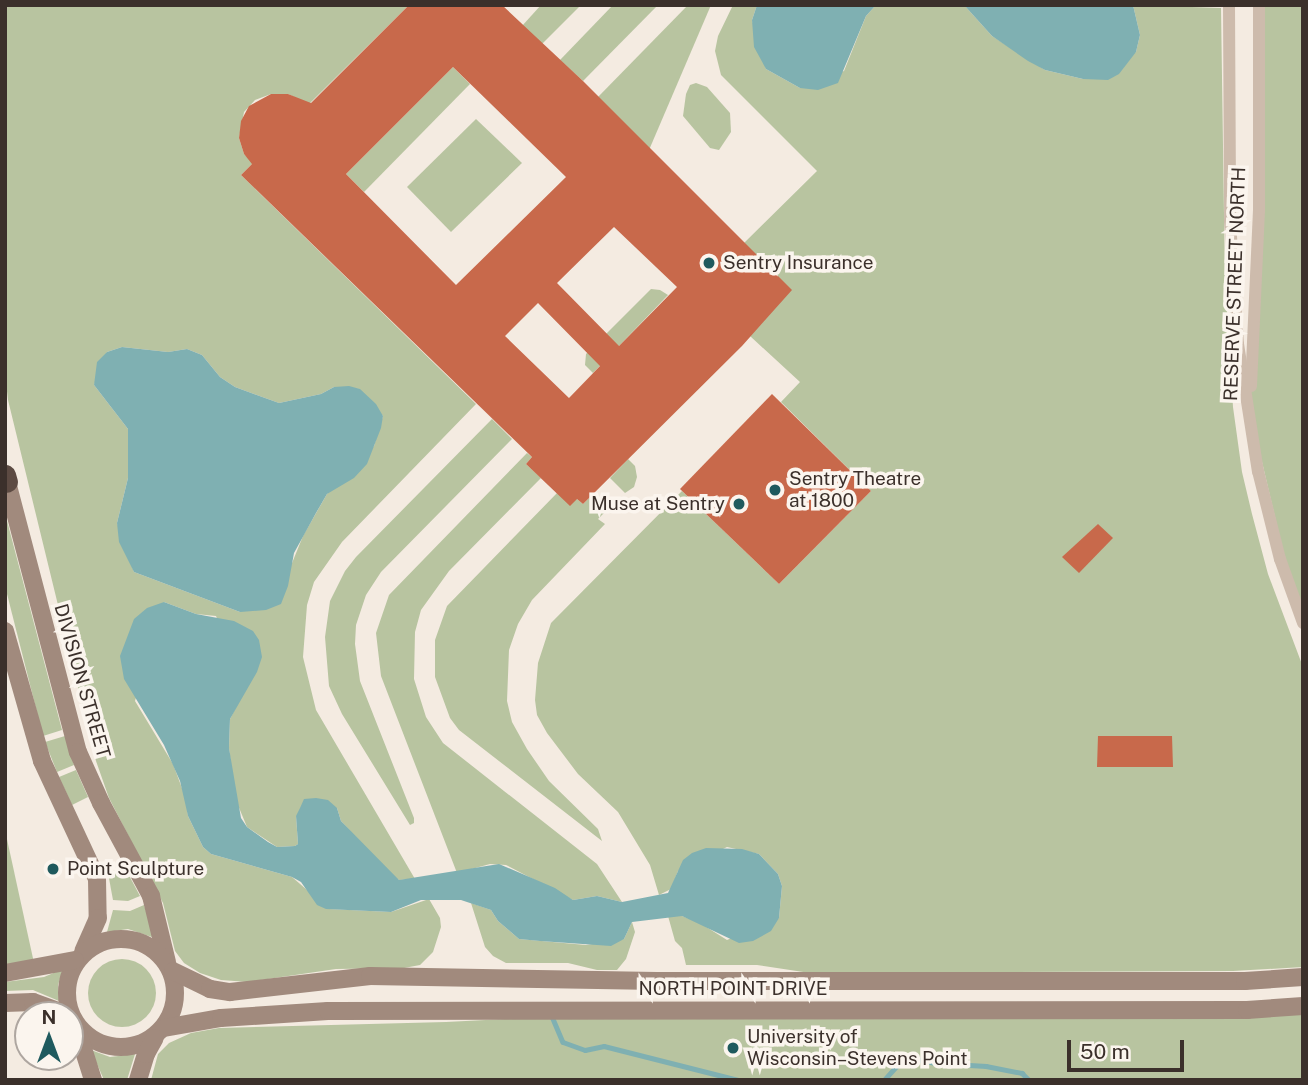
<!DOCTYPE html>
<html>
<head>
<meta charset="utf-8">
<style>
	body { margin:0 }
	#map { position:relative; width:1308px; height:1085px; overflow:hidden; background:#f4ebe1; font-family:"Public Sans",sans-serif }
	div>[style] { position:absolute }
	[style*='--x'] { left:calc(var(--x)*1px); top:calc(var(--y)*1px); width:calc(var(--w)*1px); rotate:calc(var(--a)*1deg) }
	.green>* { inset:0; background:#b8c4a0 }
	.round { border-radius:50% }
	.water>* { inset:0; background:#7fb0b2 }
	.stream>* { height:4.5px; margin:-2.25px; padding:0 2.25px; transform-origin:2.25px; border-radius:2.25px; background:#7fb0b2 }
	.building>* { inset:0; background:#c8694b }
	.street>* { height:12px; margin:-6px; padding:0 6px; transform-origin:6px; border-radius:6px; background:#cdbbac }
	.secondary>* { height:18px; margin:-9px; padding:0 9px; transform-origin:9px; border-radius:9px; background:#a18a7d }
	.secondary>.ring { margin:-9px; padding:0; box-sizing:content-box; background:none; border:18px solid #a18a7d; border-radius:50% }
	.highway>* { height:21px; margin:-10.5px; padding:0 10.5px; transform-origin:10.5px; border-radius:10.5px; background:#5c4a42 }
	.dots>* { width:19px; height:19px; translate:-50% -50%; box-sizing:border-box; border:4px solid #fbf5ee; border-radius:50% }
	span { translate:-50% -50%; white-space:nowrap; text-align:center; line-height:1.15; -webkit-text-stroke:7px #fbf5ee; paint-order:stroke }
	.poi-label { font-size:19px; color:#3b302b }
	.left { translate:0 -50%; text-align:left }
	.right { translate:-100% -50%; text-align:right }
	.street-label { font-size:19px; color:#3b302b }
	.frame { position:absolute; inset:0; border:7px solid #3b302b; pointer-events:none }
	.north { position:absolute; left:14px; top:1001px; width:70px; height:70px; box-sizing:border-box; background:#fbf5ee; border:2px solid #aea6a0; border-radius:50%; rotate:0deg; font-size:19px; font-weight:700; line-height:28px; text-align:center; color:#3b302b }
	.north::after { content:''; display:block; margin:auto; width:24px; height:32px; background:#1f5a5e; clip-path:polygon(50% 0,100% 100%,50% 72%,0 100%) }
	.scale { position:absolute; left:1067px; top:1040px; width:117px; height:32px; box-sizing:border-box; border:4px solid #3b302b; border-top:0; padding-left:9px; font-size:21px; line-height:24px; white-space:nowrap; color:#3b302b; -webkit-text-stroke:5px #fbf5ee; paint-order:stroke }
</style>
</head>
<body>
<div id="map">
	<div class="green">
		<i style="clip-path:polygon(evenodd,5px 5px,409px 5px,309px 104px,288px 94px,271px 94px,255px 100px,244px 112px,239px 138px,244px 154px,253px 163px,241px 175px,476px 404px,342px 542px,314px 582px,307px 605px,303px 657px,316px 710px,415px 879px,399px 880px,391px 875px,341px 821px,337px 808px,296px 816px,298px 844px,295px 846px,277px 847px,247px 827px,235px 798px,229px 748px,230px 719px,246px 687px,216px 616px,196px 614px,164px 602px,135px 701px,173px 764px,186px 799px,188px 816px,203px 847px,211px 854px,292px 877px,329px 909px,391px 912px,429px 899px,440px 918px,441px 927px,433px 952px,420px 965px,404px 968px,336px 969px,248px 982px,221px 980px,200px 973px,184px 963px,175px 951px,163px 903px,109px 798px,96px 761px,8px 400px,5px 374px,5px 5px,122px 347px,168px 352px,187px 349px,202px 355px,220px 377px,235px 387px,279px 403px,321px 394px,334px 387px,359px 389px,383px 416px,374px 446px,327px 494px,303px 536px,290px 568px,240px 612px,134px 572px,117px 523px,128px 478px,128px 429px,94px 385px,107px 352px,122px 347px)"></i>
		<i style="clip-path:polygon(541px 5px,581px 5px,542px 44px,522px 26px)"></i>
		<i style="clip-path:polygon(613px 5px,658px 5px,583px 81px,560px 60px)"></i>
		<i style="clip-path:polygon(688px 5px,711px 5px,649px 150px,598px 97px)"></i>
		<i style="clip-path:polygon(733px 5px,757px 5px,752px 20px,766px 69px,800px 88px,844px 71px,866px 16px,876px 5px,964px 5px,992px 36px,1045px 70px,1083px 79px,1136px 52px,1140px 35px,1133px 5px,1221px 8px,1225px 282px,1233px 407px,1242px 472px,1252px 514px,1268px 574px,1303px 667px,1303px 967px,1233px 971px,810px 973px,757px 965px,686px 965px,682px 948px,675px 941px,668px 916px,682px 916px,700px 923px,727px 940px,779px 918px,782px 886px,778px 874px,759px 854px,727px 847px,678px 871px,671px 889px,659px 895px,650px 865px,618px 812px,578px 774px,547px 733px,537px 715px,535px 700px,538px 663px,551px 623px,682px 491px,779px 584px,871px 491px,781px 402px,800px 382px,750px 336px,744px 243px,817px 171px,721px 75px,715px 51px,718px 36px)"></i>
		<i style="clip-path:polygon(1259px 5px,1303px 5px,1303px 623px,1295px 602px,1250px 411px)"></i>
		<i style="clip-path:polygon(453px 67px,470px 84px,364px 192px,346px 174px)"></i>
		<i style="clip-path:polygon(696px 83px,707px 87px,730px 113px,731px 132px,719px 150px,710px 148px,683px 116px,686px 94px,690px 85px)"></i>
		<i style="clip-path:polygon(476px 119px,522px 163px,451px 232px,407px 187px)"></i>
		<i style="clip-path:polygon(651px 289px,660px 290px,668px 295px,593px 373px,585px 365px,586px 354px)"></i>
		<i style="clip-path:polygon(492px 419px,512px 439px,381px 572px,366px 595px,356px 625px,355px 644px,360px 681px,414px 818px,414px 823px,410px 825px,342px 714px,329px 686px,325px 637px,330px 601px,345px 571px,356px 557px)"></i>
		<i style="clip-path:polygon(527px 453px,532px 457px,526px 464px,541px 478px,449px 571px,421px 610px,415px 632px,414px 679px,426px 717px,443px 743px,597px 864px,622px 902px,597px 896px,573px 900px,506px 865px,490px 864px,457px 873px,381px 676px,376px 633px,389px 595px)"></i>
		<i style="clip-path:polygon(628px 459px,635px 466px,637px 477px,634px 487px,625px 493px,610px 478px)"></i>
		<i style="clip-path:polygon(557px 493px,577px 499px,583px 504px,590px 497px,606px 511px,598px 519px,605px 524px,532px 600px,518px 624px,509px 650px,507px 701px,512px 722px,527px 749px,549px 781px,598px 829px,602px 841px,459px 730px,450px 718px,435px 677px,435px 640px,447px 606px)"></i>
		<i style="clip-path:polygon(5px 513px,62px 730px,43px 736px,5px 586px)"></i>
		<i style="clip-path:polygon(65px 736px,74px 765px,57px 772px,45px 742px)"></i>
		<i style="clip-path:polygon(76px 770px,88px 797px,72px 805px,59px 777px)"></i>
		<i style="clip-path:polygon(5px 830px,34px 963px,5px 967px)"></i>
		<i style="clip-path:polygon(124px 866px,140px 896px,128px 901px,113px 900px,108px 873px)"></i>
		<i style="clip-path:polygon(471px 903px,491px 910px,498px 921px,519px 939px,586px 945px,624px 939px,632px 922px,635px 932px,626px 959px,617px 970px,597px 970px,568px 963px,506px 963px,493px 956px,485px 947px)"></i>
		<i style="clip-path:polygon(144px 905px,155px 938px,128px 929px,107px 932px,113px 910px,130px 911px)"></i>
		<i class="round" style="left:88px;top:959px;width:68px;height:68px"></i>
		<i style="clip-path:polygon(63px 969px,58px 985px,59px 1001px,33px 990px,5px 991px,5px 982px,44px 977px)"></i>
		<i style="clip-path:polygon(1303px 1006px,1303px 1080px,151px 1080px,158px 1054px,169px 1043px,191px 1033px,219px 1028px,446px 1022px,665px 1011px)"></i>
		<i style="clip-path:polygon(91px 1050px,110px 1057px,135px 1054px,127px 1080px,104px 1080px)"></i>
	</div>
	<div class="water">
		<i style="clip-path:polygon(757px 5px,876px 5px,866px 16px,838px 83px,818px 90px,800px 88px,766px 69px,754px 47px,752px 20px)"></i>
		<i style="clip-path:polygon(964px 5px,1133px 5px,1140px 35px,1136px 52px,1119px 74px,1108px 80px,1083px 79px,1045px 70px,1028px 61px,992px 36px)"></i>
		<i style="clip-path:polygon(122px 347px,168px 352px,187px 349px,202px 355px,220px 377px,235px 387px,279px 403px,321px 394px,334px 387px,349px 386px,360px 389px,376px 404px,383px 416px,381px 428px,367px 464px,354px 478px,327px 494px,316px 513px,294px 553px,288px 586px,281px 604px,266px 610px,240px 612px,134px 572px,119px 542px,117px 523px,128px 478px,128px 429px,94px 385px,97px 362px,107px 352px)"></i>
		<i style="clip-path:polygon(164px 602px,196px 614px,234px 621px,253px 631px,259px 640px,262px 657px,257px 672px,230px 719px,229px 748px,241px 818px,247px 827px,268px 842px,277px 847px,295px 846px,298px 844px,296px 816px,300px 808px,304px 799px,316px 798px,328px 800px,337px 808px,341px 821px,399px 880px,499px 864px,555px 888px,573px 900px,597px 896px,622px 902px,668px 893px,683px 860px,692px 853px,706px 848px,742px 849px,759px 854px,778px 874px,782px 886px,779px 918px,771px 931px,753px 941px,739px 943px,682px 916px,632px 922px,624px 939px,611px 946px,540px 941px,519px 939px,498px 921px,491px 910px,461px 900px,421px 900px,391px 912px,326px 909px,317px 905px,301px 882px,292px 877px,211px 854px,203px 847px,188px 816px,180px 781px,164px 745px,124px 679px,120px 656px,134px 619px,147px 608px)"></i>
	</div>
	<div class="stream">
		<i style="--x:551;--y:1014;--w:30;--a:67"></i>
		<i style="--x:563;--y:1042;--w:23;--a:20"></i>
		<i style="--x:585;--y:1050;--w:19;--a:-12"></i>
		<i style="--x:604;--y:1046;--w:138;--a:14.2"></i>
		<i style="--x:834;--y:1080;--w:2;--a:0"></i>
		<i style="--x:884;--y:1080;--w:31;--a:-48"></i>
		<i style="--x:905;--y:1057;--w:32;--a:11"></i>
		<i style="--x:936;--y:1063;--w:50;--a:3.4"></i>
		<i style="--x:986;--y:1066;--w:37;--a:11"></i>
		<i style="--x:1022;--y:1073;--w:10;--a:45"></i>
	</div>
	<div class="building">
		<i style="clip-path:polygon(evenodd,409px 5px,502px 5px,583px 81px,792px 290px,742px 346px,583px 504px,577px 499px,570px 506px,526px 464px,532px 457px,241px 175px,252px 164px,244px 154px,239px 138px,241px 121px,249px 106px,271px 94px,288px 94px,311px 103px,409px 5px,453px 67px,566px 177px,456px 285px,346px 174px,453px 67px,409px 5px,614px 227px,677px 287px,619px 346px,557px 283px,614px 227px,409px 5px,538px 303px,600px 366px,569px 398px,505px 336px,538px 303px)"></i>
		<i style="clip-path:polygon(772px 394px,871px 491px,779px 584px,680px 489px)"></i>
		<i style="clip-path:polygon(1098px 524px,1113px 538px,1079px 573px,1062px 557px)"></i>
		<i style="clip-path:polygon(1098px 736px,1172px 736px,1173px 767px,1097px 767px)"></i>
	</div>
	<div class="street">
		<i style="--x:1229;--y:5;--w:216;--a:89.7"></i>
		<i style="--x:1230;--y:221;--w:123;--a:86.3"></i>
		<i style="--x:1238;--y:344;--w:129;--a:81.1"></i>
		<i style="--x:1258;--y:471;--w:91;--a:76"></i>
		<i style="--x:1280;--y:559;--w:68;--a:70.2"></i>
		<i style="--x:1251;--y:386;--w:175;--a:-87.4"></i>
		<i style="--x:1259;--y:211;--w:206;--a:-90"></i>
	</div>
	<div class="secondary">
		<i style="--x:7;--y:482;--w:279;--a:75.3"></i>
		<i style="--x:78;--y:752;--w:56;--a:65.7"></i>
		<i style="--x:101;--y:803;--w:106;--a:61.7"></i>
		<i style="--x:151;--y:896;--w:68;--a:76.4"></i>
		<i style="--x:5;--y:631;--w:135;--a:74.1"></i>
		<i style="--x:42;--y:761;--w:130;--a:65"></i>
		<i style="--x:97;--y:879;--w:39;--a:89"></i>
		<i style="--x:98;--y:918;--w:36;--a:114"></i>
		<i class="ring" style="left:67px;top:939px;width:90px;height:90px"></i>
		<i style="--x:173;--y:971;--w:41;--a:25.9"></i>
		<i style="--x:210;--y:989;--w:20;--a:9"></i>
		<i style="--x:230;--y:992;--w:141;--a:-6.5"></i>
		<i style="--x:370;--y:976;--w:287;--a:1"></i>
		<i style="--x:657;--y:981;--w:588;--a:0"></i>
		<i style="--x:1245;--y:981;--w:58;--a:-3.9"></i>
		<i style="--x:5;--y:973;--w:71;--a:-10.5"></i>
		<i style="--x:5;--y:1003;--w:28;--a:-2"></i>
		<i style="--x:33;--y:1002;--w:38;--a:20"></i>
		<i style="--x:76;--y:1026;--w:57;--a:72.5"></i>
		<i style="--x:164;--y:1028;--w:58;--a:-10"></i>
		<i style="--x:221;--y:1018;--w:107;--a:-3.7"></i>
		<i style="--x:328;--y:1011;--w:919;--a:-0.06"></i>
		<i style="--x:1247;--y:1010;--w:56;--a:-4.1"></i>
		<i style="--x:138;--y:1080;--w:27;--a:-73"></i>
		<i style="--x:146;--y:1054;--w:18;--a:-61"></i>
	</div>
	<div class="highway">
		<i style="--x:5;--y:475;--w:7;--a:74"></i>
	</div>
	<div class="dots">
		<i style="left:709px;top:263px;background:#1f5a5e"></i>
		<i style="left:775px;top:490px;background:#1f5a5e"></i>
		<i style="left:739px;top:504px;background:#1f5a5e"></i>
		<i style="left:53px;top:869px;background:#1f5a5e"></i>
		<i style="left:733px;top:1048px;background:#1f5a5e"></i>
	</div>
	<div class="poi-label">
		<span class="left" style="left:723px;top:263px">Sentry Insurance</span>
		<span class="left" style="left:789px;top:490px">Sentry Theatre<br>at 1800</span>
		<span class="right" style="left:725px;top:504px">Muse at Sentry</span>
		<span class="left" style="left:67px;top:869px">Point Sculpture</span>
		<span class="left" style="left:747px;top:1048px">University of<br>Wisconsin–Stevens Point</span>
	</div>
	<div class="street-label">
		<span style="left:1235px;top:284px;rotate:-88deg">RESERVE STREET NORTH</span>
		<span style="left:82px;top:681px;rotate:74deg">DIVISION STREET</span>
		<span style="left:733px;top:989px">NORTH POINT DRIVE</span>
	</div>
	<div class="frame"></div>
	<div class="north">N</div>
	<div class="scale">50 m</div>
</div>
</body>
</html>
